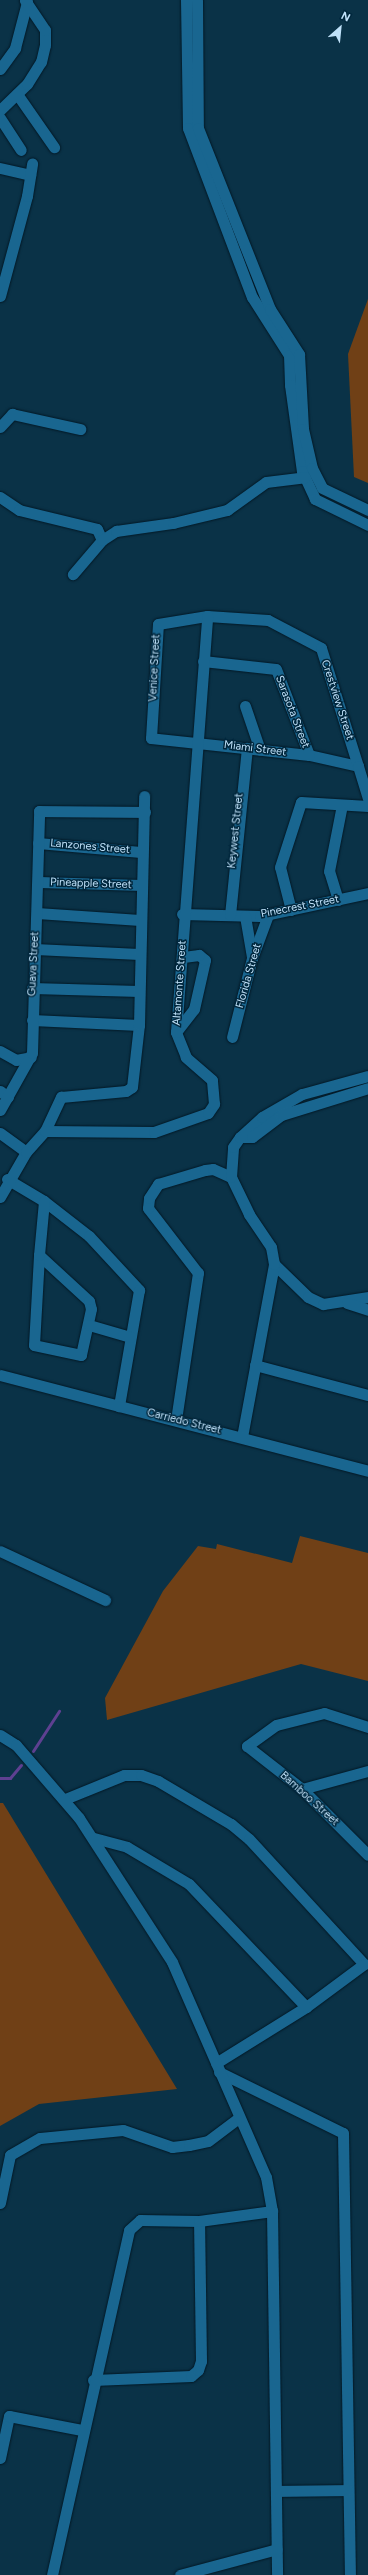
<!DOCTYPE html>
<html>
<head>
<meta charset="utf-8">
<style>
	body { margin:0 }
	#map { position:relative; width:368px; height:2575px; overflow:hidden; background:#0a3247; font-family:Figtree,sans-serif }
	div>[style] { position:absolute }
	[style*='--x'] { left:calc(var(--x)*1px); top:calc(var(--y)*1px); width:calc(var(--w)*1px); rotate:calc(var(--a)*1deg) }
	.green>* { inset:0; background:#704016 }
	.stream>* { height:3px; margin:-1.5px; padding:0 1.5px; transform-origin:1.5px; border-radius:1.5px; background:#5e4091 }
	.roads { filter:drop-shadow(0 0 1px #031825) drop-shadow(0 0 1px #031825) }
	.minor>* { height:11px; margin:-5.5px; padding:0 5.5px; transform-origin:5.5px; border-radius:5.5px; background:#196690 }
	.tertiary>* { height:11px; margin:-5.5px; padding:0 5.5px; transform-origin:5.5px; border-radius:5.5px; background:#196690 }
	.secondary>* { height:11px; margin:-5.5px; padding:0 5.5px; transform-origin:5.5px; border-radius:5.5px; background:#196690 }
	span { translate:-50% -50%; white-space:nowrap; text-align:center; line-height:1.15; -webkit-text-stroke:3px #00273d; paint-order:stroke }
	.street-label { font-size:11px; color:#bfe1f9 }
	.north { position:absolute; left:320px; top:8px; width:40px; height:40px; -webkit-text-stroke:3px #00273d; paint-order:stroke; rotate:27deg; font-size:11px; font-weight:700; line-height:16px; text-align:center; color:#bfe1f9 }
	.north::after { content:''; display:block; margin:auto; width:14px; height:18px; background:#bfe1f9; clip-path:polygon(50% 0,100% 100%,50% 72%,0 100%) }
</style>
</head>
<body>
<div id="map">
	<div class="green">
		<i style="clip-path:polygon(368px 299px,368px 483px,354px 477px,348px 354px)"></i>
		<i style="clip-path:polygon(300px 1536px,368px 1553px,368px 1681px,301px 1664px,107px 1720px,105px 1698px,163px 1591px,198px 1546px,216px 1549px,217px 1544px,292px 1563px)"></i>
		<i style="clip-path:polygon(0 1803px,3px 1803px,177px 2089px,39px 2104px,0 2126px)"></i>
	</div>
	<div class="stream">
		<i style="--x:33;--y:1751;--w:48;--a:-57"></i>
		<i style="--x:0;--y:1778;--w:10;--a:0"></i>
		<i style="--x:10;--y:1778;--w:17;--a:-50"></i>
	</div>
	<div class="roads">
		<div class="minor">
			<i style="--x:186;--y:0;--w:128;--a:89.1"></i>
			<i style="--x:188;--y:128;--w:181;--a:69.3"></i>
			<i style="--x:252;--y:297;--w:69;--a:57.5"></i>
			<i style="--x:289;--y:355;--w:30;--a:88"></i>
			<i style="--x:290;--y:385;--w:87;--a:82.1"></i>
			<i style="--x:302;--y:471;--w:31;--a:65"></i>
			<i style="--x:315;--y:499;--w:59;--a:26.1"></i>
			<i style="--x:197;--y:0;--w:128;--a:89.6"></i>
			<i style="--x:198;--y:128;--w:195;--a:68.3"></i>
			<i style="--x:270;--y:309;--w:54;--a:57.2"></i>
			<i style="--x:299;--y:354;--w:75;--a:86.9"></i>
			<i style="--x:303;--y:429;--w:40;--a:77"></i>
			<i style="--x:312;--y:468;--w:22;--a:63"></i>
			<i style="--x:322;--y:488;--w:51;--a:25.6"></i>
			<i style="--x:0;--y:69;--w:26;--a:-54"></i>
			<i style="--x:15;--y:48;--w:48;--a:-75.4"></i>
			<i style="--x:17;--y:94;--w:65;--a:55.1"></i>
			<i style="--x:0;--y:110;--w:37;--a:-44"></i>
			<i style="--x:27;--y:84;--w:26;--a:-58"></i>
			<i style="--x:41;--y:62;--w:17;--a:-77"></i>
			<i style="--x:45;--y:45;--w:15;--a:-90"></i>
			<i style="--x:45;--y:30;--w:36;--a:-124"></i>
			<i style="--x:0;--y:118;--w:38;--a:57"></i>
			<i style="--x:0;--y:168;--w:31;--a:13"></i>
			<i style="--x:0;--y:296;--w:104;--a:-74.9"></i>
			<i style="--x:27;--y:196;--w:33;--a:-81"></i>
			<i style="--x:0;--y:427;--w:18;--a:-47"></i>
			<i style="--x:12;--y:414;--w:70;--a:12.4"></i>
			<i style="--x:0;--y:497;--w:23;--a:34"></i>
			<i style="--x:19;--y:510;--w:80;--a:13.7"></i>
			<i style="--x:97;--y:529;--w:12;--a:66"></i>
			<i style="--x:102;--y:540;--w:45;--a:130.5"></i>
			<i style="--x:102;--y:540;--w:17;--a:-33"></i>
			<i style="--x:116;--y:531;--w:58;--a:-8"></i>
			<i style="--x:173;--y:523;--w:56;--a:-13.5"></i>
			<i style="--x:227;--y:510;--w:48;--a:-35.7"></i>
			<i style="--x:266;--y:482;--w:39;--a:-7"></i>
			<i style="--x:203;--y:661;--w:73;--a:6.3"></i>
			<i style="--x:276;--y:669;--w:92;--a:69"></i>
			<i style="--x:245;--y:706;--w:46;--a:71.2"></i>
			<i style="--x:358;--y:766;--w:50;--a:-167.3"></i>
			<i style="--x:309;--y:755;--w:159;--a:-173.9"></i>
			<i style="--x:151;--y:738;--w:114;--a:-86.5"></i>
			<i style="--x:158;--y:624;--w:50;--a:-9.3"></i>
			<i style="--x:207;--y:616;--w:61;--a:3.8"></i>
			<i style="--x:268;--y:620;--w:60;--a:27.8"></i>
			<i style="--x:321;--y:648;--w:124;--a:72.6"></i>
			<i style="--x:358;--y:766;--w:34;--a:73"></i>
			<i style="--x:38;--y:843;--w:103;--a:5"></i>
			<i style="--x:39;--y:882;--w:103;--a:1.7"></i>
			<i style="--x:338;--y:900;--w:30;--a:-107"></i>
			<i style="--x:329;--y:871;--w:67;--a:-78.9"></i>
			<i style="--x:291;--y:910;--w:44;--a:-104.3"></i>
			<i style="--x:280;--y:867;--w:68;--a:-72.1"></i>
			<i style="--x:301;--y:802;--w:67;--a:3.4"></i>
			<i style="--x:37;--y:913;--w:103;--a:3.9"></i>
			<i style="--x:182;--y:914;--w:78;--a:1.5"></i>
			<i style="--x:260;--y:916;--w:110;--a:-12"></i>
			<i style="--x:230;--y:915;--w:168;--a:-84.2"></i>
			<i style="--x:245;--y:916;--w:42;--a:80.3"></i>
			<i style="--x:35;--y:949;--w:104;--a:2.8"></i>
			<i style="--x:32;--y:988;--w:107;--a:1.6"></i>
			<i style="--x:32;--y:1020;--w:107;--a:2.7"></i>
			<i style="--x:176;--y:1032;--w:29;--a:-52"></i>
			<i style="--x:194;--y:1009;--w:50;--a:-77.3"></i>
			<i style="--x:205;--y:960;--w:8;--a:-140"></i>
			<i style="--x:199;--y:955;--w:16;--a:173"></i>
			<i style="--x:232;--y:1037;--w:81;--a:-75.8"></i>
			<i style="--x:252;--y:958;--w:46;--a:-69.6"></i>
			<i style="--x:0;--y:1051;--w:18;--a:29"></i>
			<i style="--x:16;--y:1060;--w:15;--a:-11"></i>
			<i style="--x:0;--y:1091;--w:10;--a:37"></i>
			<i style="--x:0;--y:1110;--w:65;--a:-60.7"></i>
			<i style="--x:32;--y:1053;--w:242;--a:-88.3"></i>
			<i style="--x:39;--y:811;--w:106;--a:0.5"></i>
			<i style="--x:45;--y:1131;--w:38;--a:-65"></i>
			<i style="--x:61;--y:1097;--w:65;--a:-5.3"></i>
			<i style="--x:126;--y:1091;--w:7;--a:-34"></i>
			<i style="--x:132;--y:1087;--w:62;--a:-83.6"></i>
			<i style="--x:139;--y:1025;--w:229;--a:-88.7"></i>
			<i style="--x:0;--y:1133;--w:32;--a:36"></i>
			<i style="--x:240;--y:1137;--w:30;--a:-42"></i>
			<i style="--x:262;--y:1117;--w:46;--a:-29.9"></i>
			<i style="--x:302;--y:1094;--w:68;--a:-15.3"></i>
			<i style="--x:7;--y:1179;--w:43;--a:30.7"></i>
			<i style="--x:44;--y:1201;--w:57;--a:37.9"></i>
			<i style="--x:89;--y:1236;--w:74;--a:47.2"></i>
			<i style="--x:139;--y:1290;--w:118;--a:99.8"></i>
			<i style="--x:0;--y:1197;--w:52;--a:-60"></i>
			<i style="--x:26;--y:1152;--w:28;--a:-48"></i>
			<i style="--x:45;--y:1131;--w:109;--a:0.5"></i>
			<i style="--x:154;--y:1132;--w:57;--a:-19.4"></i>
			<i style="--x:208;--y:1113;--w:11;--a:-56"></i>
			<i style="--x:214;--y:1104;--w:24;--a:-95"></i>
			<i style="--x:212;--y:1080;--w:35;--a:-139"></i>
			<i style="--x:186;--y:1057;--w:27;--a:-112"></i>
			<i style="--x:176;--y:1032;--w:417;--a:-85.7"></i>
			<i style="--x:39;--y:1255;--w:68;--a:42.6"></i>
			<i style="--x:89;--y:1301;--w:8;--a:76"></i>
			<i style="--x:91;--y:1309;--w:47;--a:102.3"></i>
			<i style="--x:81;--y:1355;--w:48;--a:-168"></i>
			<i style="--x:34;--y:1345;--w:90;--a:-86.8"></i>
			<i style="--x:39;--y:1255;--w:54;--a:-84.7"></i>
			<i style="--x:274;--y:1264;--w:47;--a:44.1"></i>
			<i style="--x:308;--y:1297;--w:17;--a:25"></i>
			<i style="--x:323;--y:1304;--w:46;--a:-8.8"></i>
			<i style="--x:347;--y:1303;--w:22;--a:18"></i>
			<i style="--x:89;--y:1325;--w:43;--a:16.3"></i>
			<i style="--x:255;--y:1365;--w:117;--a:14.9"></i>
			<i style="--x:176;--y:1420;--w:149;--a:-81.5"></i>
			<i style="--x:198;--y:1273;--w:82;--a:-127.6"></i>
			<i style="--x:148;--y:1208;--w:10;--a:-84"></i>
			<i style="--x:149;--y:1198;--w:17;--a:-57"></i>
			<i style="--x:158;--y:1184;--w:49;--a:-16.6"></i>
			<i style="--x:205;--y:1170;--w:8;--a:-7"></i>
			<i style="--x:213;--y:1169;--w:20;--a:24"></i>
			<i style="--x:242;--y:1437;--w:176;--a:-79.5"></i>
			<i style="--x:274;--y:1264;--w:17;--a:-100"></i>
			<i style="--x:271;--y:1247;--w:40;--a:-124"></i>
			<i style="--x:249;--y:1214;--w:41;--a:-115.9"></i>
			<i style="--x:231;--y:1177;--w:30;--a:-86"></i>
			<i style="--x:233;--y:1147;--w:12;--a:-55"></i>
			<i style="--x:240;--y:1137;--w:12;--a:0"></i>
			<i style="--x:252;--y:1137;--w:36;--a:-37"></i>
			<i style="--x:281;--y:1115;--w:91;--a:-17.2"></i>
			<i style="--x:0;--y:1551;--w:116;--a:25"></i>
			<i style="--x:368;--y:1727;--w:46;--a:-162.3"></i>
			<i style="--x:324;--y:1713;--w:49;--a:166"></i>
			<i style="--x:276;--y:1725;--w:36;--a:144"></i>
			<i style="--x:247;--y:1746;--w:70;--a:38"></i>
			<i style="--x:302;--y:1789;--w:93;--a:45"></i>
			<i style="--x:302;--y:1789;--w:68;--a:-15.3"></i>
			<i style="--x:65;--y:1799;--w:64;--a:-22.1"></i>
			<i style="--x:124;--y:1775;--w:17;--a:0"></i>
			<i style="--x:141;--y:1775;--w:18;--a:19"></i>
			<i style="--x:158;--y:1781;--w:85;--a:30.5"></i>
			<i style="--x:231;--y:1824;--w:23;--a:40"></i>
			<i style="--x:249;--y:1839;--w:170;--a:47.4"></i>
			<i style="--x:364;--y:1964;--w:72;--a:143.4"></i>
			<i style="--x:306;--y:2007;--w:106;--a:148.1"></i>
			<i style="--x:94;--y:1838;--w:34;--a:15"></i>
			<i style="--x:127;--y:1847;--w:72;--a:30.8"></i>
			<i style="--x:189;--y:1884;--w:170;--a:46.4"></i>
			<i style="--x:219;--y:2072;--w:138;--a:26.2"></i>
			<i style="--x:343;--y:2133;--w:442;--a:89.1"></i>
			<i style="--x:0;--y:2203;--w:49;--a:-78.2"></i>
			<i style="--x:10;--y:2155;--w:34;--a:-30"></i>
			<i style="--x:40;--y:2138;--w:83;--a:-5.5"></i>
			<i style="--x:123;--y:2130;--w:52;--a:19.1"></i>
			<i style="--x:172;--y:2147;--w:17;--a:-7"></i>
			<i style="--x:189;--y:2145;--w:19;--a:-12"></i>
			<i style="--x:208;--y:2141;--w:38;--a:-37"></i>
			<i style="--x:93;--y:2380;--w:98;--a:-2.3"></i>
			<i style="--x:191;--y:2376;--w:9;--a:-41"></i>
			<i style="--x:198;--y:2370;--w:9;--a:-72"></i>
			<i style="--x:201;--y:2361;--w:140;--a:-90.8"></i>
			<i style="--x:0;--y:2458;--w:43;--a:-77.9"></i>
			<i style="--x:9;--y:2416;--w:74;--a:10.9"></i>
			<i style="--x:276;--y:2491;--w:72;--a:-0.8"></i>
			<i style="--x:52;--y:2575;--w:353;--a:-77.4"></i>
			<i style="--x:129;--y:2230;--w:15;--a:-42"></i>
			<i style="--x:140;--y:2220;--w:59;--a:1"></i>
			<i style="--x:199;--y:2221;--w:74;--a:-7.8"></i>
			<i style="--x:180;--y:2575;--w:100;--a:-15"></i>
		</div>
		<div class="tertiary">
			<i style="--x:0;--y:1735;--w:19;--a:32"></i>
			<i style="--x:16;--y:1745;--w:96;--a:49.2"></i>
			<i style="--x:79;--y:1818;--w:171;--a:57.1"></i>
			<i style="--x:172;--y:1962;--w:235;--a:66.4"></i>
			<i style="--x:266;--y:2177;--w:35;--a:80"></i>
			<i style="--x:272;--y:2211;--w:364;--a:89.2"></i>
		</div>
		<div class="secondary">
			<i style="--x:0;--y:1375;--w:380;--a:14.6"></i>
		</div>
	</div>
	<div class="street-label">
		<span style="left:155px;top:668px;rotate:-87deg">Venice Street</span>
		<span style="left:337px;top:700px;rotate:72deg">Crestview Street</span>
		<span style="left:292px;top:712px;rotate:69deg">Sarasota Street</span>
		<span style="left:255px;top:749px;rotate:7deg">Miami Street</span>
		<span style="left:236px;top:831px;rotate:-84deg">Keywest Street</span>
		<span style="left:90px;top:847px;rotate:5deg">Lanzones Street</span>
		<span style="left:91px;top:884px;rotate:2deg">Pineapple Street</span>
		<span style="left:300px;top:907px;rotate:-11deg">Pinecrest Street</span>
		<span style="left:34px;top:964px;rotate:-87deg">Guava Street</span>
		<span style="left:249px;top:976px;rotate:-74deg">Florida Street</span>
		<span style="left:180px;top:983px;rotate:-86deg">Altamonte Street</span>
		<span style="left:184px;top:1422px;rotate:14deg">Carriedo Street</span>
		<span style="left:309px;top:1799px;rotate:42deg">Bamboo Street</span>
	</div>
	<div class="north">N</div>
</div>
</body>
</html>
